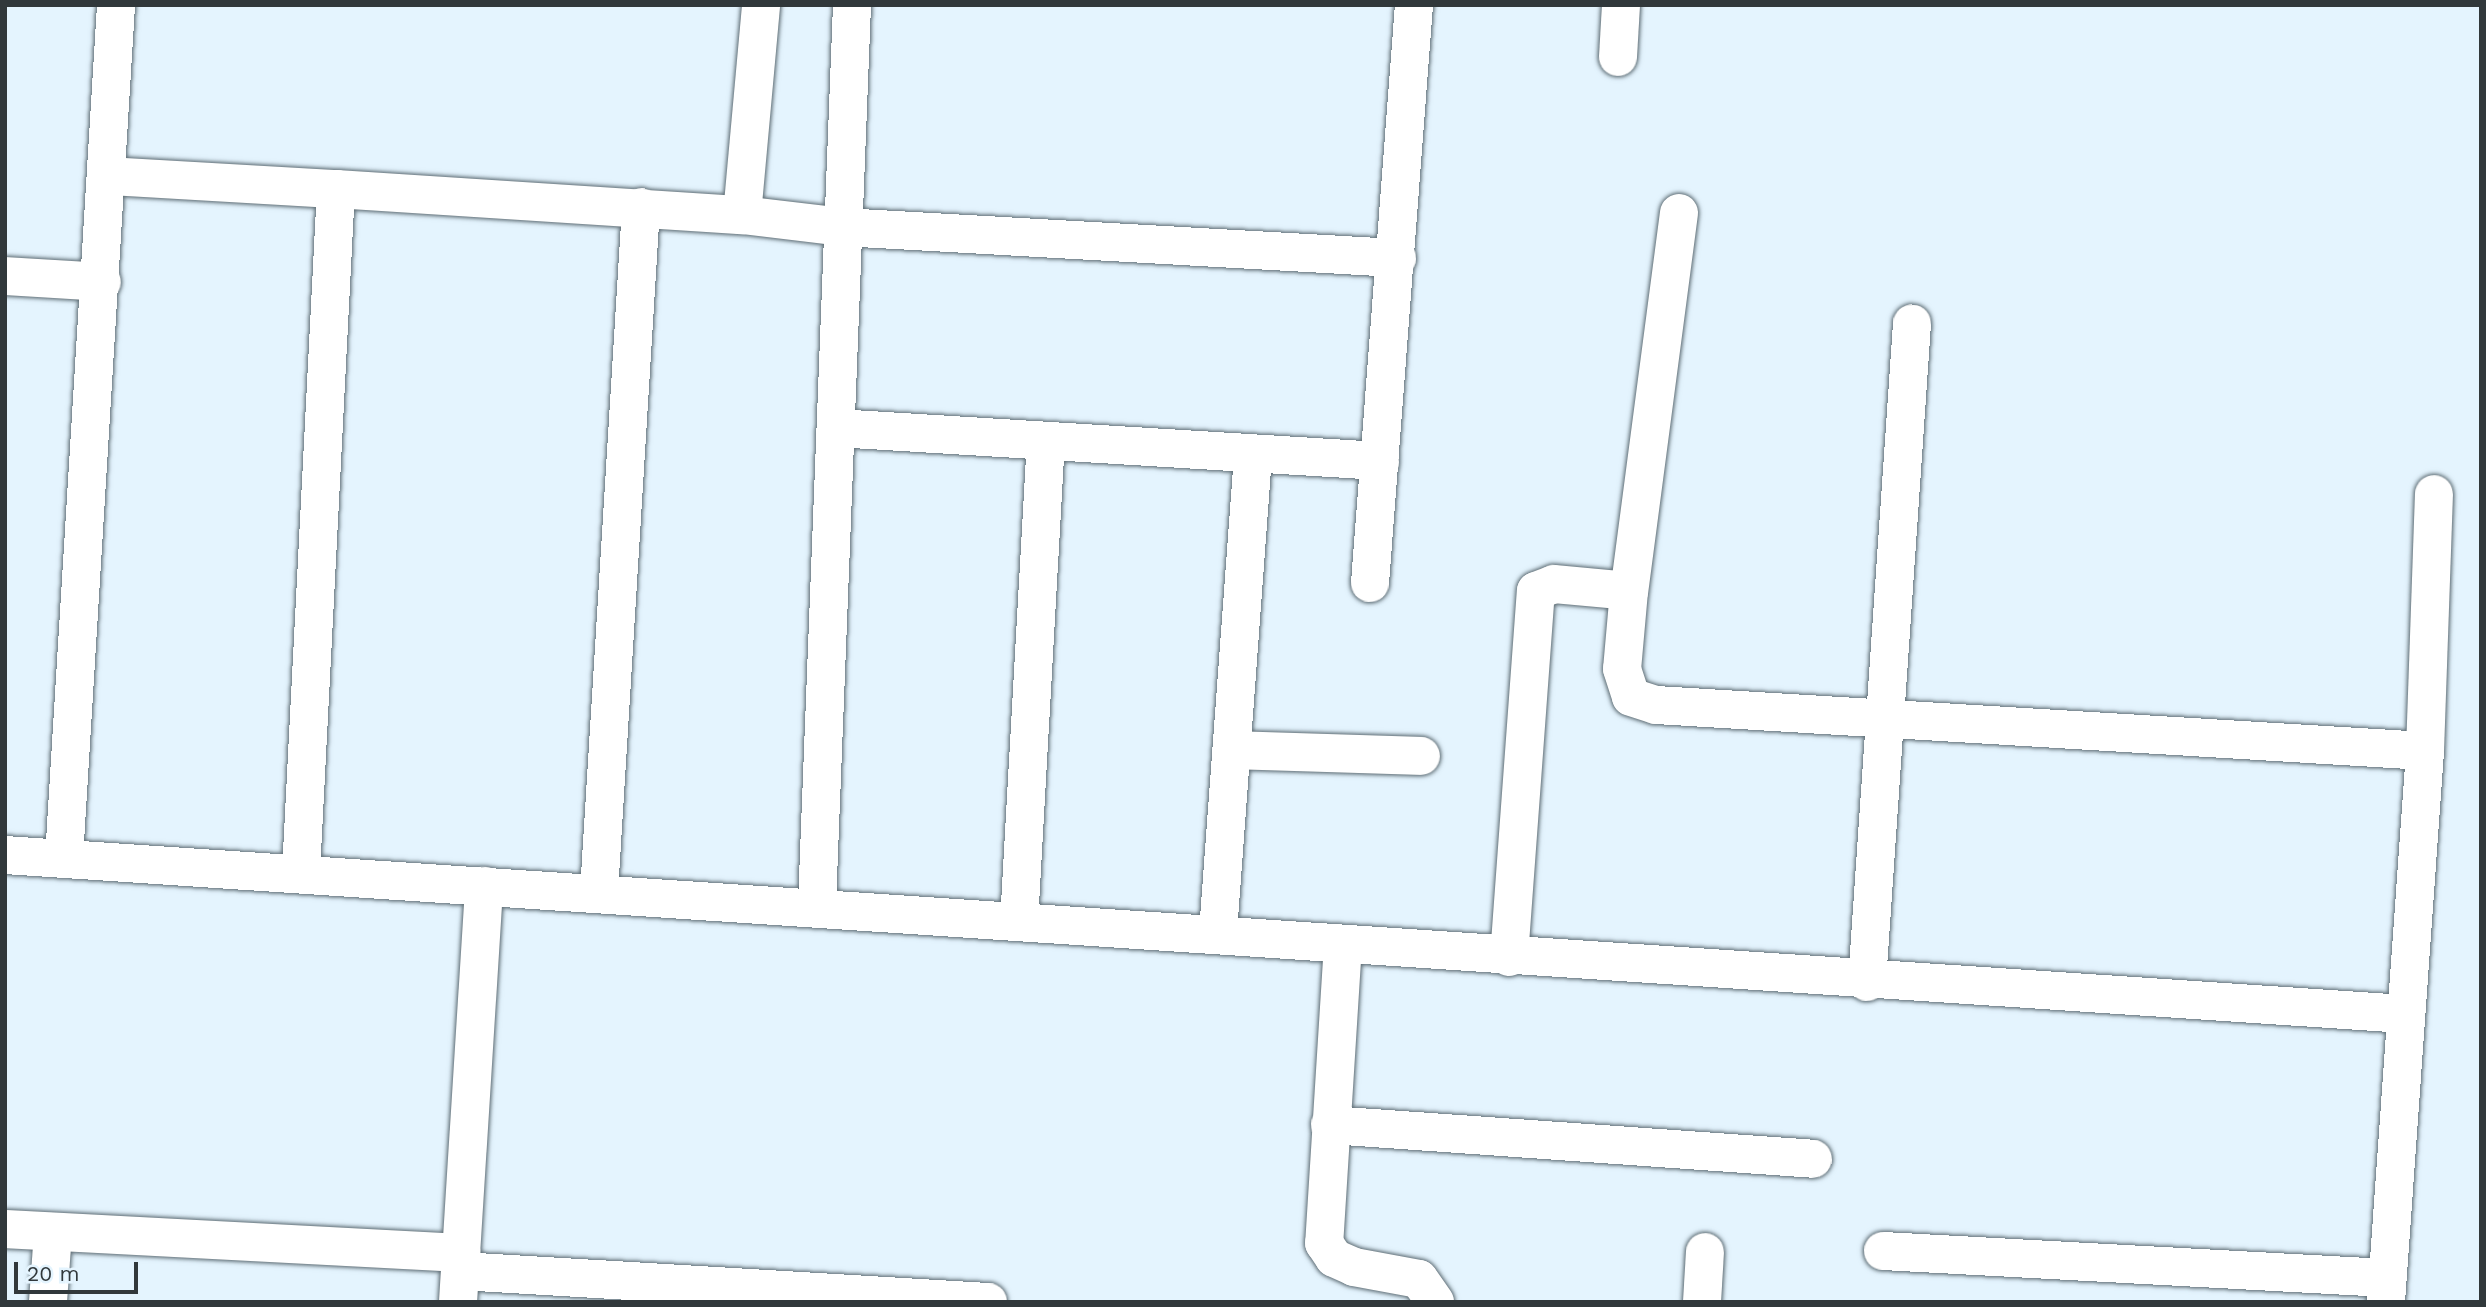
<!DOCTYPE html>
<html>
<head>
<meta charset="utf-8">
<style>
	body { margin:0 }
	#map { position:relative; width:2486px; height:1307px; overflow:hidden; background:#e4f4fe; font-family:"Work Sans",sans-serif }
	div>[style] { position:absolute }
	[style*='--x'] { left:calc(var(--x)*1px); top:calc(var(--y)*1px); width:calc(var(--w)*1px); rotate:calc(var(--a)*1deg) }
	.roads { filter:drop-shadow(0 0 2px #5e6d75) drop-shadow(0 0 2px #5e6d75) }
	.street>* { height:38px; margin:-19px; padding:0 19px; transform-origin:19px; border-radius:19px; background:#fff }
	span { translate:-50% -50%; white-space:nowrap; text-align:center; line-height:1.15; -webkit-text-stroke:7px #e4f4fe; paint-order:stroke }
	.frame { position:absolute; inset:0; border:7px solid #31383b; pointer-events:none }
	.scale { position:absolute; left:14px; top:1262px; width:124px; height:32px; box-sizing:border-box; border:4px solid #31383b; border-top:0; padding-left:9px; font-size:21px; line-height:24px; white-space:nowrap; color:#31383b; -webkit-text-stroke:5px #e4f4fe; paint-order:stroke }
</style>
</head>
<body>
<div id="map">
	<div class="roads">
		<div class="street">
			<i style="--x:1618;--y:57;--w:52;--a:-86.7"></i>
			<i style="--x:108;--y:176;--w:228;--a:3.3"></i>
			<i style="--x:1679;--y:213;--w:381;--a:97.5"></i>
			<i style="--x:1629;--y:591;--w:78;--a:95.1"></i>
			<i style="--x:1622;--y:669;--w:29;--a:72"></i>
			<i style="--x:1631;--y:697;--w:26;--a:18"></i>
			<i style="--x:1656;--y:705;--w:770;--a:3.42"></i>
			<i style="--x:742;--y:215;--w:211;--a:-84.8"></i>
			<i style="--x:5;--y:276;--w:97;--a:3.5"></i>
			<i style="--x:836;--y:428;--w:545;--a:3.47"></i>
			<i style="--x:1370;--y:583;--w:580;--a:-85.65"></i>
			<i style="--x:1233;--y:750;--w:188;--a:1.8"></i>
			<i style="--x:5;--y:855;--w:2405;--a:3.79"></i>
			<i style="--x:64;--y:858;--w:855;--a:-86.51"></i>
			<i style="--x:301;--y:872;--w:684;--a:-87.07"></i>
			<i style="--x:336;--y:189;--w:407;--a:3.7"></i>
			<i style="--x:742;--y:215;--w:101;--a:6.8"></i>
			<i style="--x:842;--y:227;--w:556;--a:3.2"></i>
			<i style="--x:599;--y:892;--w:686;--a:-86.49"></i>
			<i style="--x:817;--y:904;--w:900;--a:-87.77"></i>
			<i style="--x:1019;--y:922;--w:481;--a:-86.8"></i>
			<i style="--x:1218;--y:932;--w:478;--a:-85.8"></i>
			<i style="--x:1343;--y:944;--w:300;--a:93.6"></i>
			<i style="--x:1324;--y:1243;--w:18;--a:56"></i>
			<i style="--x:1334;--y:1258;--w:22;--a:24"></i>
			<i style="--x:1354;--y:1267;--w:66;--a:10.5"></i>
			<i style="--x:1419;--y:1279;--w:28;--a:55"></i>
			<i style="--x:1509;--y:957;--w:367;--a:-85.8"></i>
			<i style="--x:1536;--y:591;--w:19;--a:-21"></i>
			<i style="--x:1554;--y:584;--w:75;--a:5.3"></i>
			<i style="--x:1867;--y:982;--w:660;--a:-86.09"></i>
			<i style="--x:1330;--y:1125;--w:484;--a:4"></i>
			<i style="--x:5;--y:1229;--w:457;--a:3"></i>
			<i style="--x:1883;--y:1251;--w:505;--a:3.07"></i>
			<i style="--x:460;--y:1271;--w:529;--a:3.36"></i>
			<i style="--x:48;--y:1302;--w:70;--a:-85.9"></i>
			<i style="--x:458;--y:1302;--w:417;--a:-86.4"></i>
			<i style="--x:1702;--y:1302;--w:50;--a:-86.6"></i>
			<i style="--x:2386;--y:1302;--w:552;--a:-85.95"></i>
			<i style="--x:2425;--y:751;--w:257;--a:-88"></i>
		</div>
	</div>
	<div class="frame"></div>
	<div class="scale">20 m</div>
</div>
</body>
</html>
